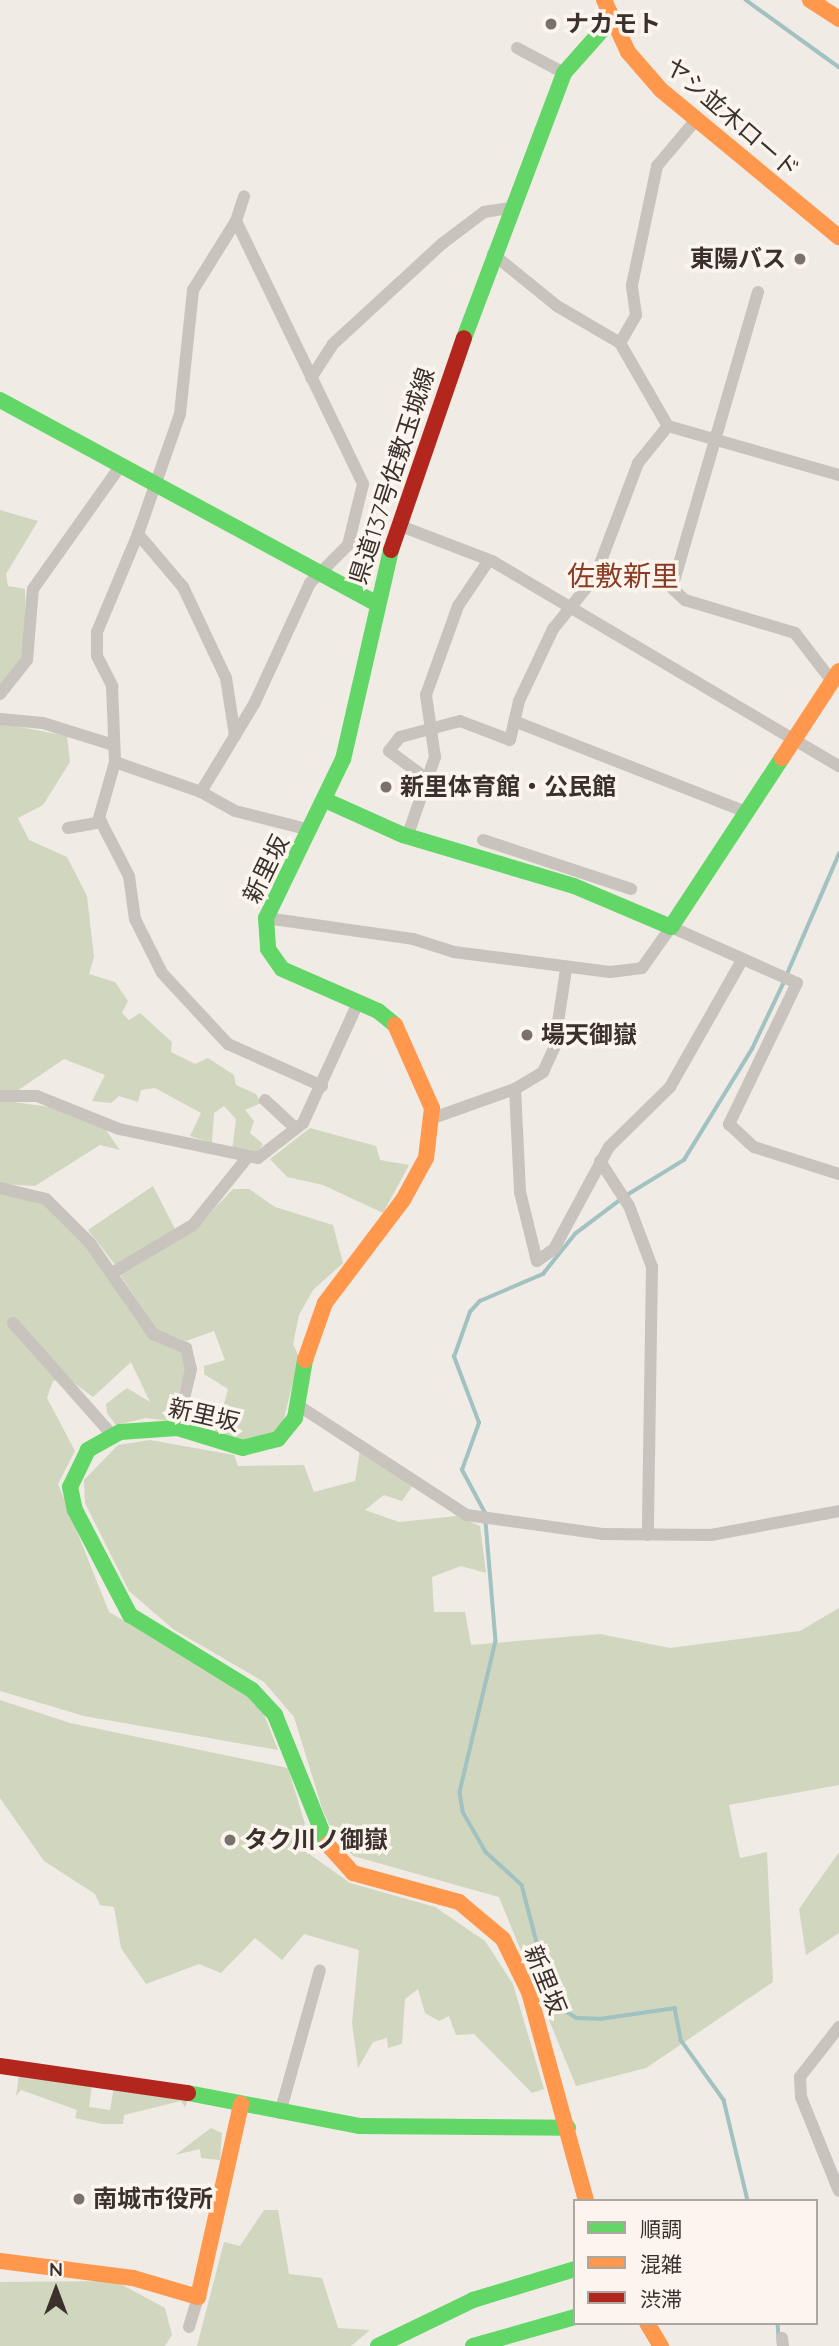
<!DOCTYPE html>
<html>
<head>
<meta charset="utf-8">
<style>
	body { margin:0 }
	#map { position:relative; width:839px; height:2346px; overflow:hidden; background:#f0ebe5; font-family:Quicksand,"Noto Sans JP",sans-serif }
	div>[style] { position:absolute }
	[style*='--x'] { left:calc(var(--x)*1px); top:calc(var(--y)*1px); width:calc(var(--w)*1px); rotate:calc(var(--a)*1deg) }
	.green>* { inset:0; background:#d1d6bf }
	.stream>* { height:3.5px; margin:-1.75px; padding:0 1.75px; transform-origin:1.75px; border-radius:1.75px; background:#a1c2c1 }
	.street>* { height:12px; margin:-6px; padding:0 6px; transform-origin:6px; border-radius:6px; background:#c9c3be }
	.fast>* { height:16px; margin:-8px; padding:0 8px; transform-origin:8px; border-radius:8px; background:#63d668 }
	.slow>* { height:16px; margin:-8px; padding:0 8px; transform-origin:8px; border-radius:8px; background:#ff974d }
	.jam>* { height:16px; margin:-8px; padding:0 8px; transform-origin:8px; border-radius:8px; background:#b3261e }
	.dots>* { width:19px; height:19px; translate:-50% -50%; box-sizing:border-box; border:4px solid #fbf5ee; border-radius:50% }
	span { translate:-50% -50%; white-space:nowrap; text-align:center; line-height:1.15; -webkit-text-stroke:7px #fbf5ee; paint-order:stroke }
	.poi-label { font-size:24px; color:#3b302b; font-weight:700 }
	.left { translate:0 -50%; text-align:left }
	.right { translate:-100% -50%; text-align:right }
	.street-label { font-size:24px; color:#3b302b }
	.quarter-label { font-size:28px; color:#8c3b22 }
	.legend { position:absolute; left:573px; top:2199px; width:245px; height:126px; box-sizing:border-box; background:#fbf5ee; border:2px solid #aea6a0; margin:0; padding:9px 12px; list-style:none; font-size:21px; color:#3b302b }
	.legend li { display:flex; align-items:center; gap:14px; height:35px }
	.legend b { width:35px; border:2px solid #aea6a0 }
	.north { position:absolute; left:21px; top:2255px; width:70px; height:70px; -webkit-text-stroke:5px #fbf5ee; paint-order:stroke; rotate:0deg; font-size:19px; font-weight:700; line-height:28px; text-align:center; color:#3b302b }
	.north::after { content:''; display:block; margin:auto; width:24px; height:32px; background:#3b302b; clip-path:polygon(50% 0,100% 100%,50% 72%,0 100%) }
</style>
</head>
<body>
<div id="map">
	<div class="green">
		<i style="clip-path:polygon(0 510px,38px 521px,6px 574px,8px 586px,25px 589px,26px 627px,24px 657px,0 691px)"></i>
		<i style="clip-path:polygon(0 723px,67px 736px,70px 762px,43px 805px,18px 818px,29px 840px,67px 857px,87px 896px,94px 957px,89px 974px,115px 982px,128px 1001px,122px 1013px,129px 1020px,140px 1013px,172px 1042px,171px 1052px,195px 1064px,208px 1058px,234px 1075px,236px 1085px,256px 1094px,261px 1103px,245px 1110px,254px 1121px,250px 1133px,263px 1144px,257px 1153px,232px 1151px,236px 1119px,224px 1106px,214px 1113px,212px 1143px,190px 1136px,201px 1113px,155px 1088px,141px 1090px,138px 1102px,119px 1096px,111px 1103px,92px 1101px,105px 1075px,64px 1059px,14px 1093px,0 1093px)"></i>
		<i style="clip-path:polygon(0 1100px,70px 1110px,103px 1126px,120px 1150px,100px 1145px,35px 1186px,0 1184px)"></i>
		<i style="clip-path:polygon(310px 1128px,376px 1146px,380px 1160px,409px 1165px,383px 1213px,323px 1185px,287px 1177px,270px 1159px)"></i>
		<i style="clip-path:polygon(153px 1186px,177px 1233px,116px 1266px,88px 1230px)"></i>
		<i style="clip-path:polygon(233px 1189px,249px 1189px,275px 1207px,333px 1225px,343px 1263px,313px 1290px,299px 1315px,293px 1344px,299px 1357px,283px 1423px,270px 1436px,246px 1441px,182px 1420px,186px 1399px,223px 1408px,228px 1389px,204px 1374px,204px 1366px,225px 1360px,214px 1331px,186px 1341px,157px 1330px,119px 1273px,197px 1227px)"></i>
		<i style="clip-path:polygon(0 1192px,43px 1202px,85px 1245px,138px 1323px,183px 1351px,186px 1369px,170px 1421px,146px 1418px,116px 1425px,107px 1413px,106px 1404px,127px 1388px,150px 1402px,131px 1362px,93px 1397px,66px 1377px,53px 1381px,47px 1398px,75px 1451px,58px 1484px,109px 1612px,242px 1688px,262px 1709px,278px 1750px,84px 1716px,0 1691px)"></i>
		<i style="clip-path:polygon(150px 1440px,234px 1455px,238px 1466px,304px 1465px,314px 1492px,355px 1481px,360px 1450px,413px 1485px,402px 1501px,384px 1495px,365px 1510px,399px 1522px,457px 1516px,480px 1526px,486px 1573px,461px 1566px,432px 1577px,434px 1612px,465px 1612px,471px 1645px,600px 1634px,670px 1648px,800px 1631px,839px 1608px,839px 1785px,729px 1805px,740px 1858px,767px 1852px,773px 1982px,646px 2068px,576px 2086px,499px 1897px,353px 1856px,335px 1838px,322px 1808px,294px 1717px,264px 1682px,173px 1629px,129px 1591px,85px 1503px,84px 1480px,118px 1445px)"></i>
		<i style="clip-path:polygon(0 1700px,70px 1723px,288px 1768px,305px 1824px,296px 1835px,301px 1848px,350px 1883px,435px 1907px,485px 1941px,513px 1984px,544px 2089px,532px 2093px,474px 2034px,456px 2035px,449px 2016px,439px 2021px,425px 2013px,418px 1989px,405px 1999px,402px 2044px,388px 2048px,387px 2038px,373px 2042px,358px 2068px,352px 2023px,359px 1950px,304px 1934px,282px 1960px,255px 1938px,221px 1973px,199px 1964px,146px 1984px,121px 1948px,114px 1907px,100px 1905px,95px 1894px,44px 1861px,0 1798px)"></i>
		<i style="clip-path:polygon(839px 1852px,839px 1933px,806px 1955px,799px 1909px)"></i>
		<i style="clip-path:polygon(evenodd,19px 2075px,145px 2089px,189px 2097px,185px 2107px,181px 2101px,124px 2115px,123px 2124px,102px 2124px,75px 2118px,77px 2110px,21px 2090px,16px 2096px,19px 2075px,92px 2084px,114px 2087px,110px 2110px,89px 2107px,92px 2084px)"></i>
		<i style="clip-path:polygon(211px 2128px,222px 2133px,220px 2160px,201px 2158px,200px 2149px,175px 2155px)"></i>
		<i style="clip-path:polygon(264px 2210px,278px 2210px,289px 2274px,322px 2278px,338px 2328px,370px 2330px,351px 2346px,197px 2346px,224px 2242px,240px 2246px)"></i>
		<i style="clip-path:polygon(115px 2281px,165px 2308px,172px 2335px,165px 2346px,0 2346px,0 2282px)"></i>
	</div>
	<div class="stream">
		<i style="--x:746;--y:0;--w:115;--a:35.8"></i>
		<i style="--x:787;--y:974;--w:131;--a:-66.6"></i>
		<i style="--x:627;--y:1195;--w:67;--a:-31.6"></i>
		<i style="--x:684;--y:1160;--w:130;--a:-58.5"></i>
		<i style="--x:752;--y:1049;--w:74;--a:-64.5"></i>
		<i style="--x:486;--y:1515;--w:51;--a:-118.1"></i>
		<i style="--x:462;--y:1470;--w:50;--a:-70.1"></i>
		<i style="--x:479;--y:1423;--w:71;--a:-110.7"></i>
		<i style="--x:454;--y:1357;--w:48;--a:-70.4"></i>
		<i style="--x:470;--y:1312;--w:15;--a:-48"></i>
		<i style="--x:480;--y:1301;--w:69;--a:-23.2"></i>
		<i style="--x:543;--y:1274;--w:51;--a:-51.3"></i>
		<i style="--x:575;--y:1234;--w:56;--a:-37.1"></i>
		<i style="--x:486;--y:1522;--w:119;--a:85.2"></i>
		<i style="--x:496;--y:1641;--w:155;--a:103.4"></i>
		<i style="--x:460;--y:1792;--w:20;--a:81"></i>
		<i style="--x:463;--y:1812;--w:46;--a:60.1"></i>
		<i style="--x:486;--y:1852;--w:49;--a:42.5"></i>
		<i style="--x:522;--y:1885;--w:123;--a:75.4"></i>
		<i style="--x:553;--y:2004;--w:28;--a:30"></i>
		<i style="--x:577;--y:2018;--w:23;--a:2"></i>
		<i style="--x:600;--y:2019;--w:76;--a:-8.3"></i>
		<i style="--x:675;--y:2008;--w:33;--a:79"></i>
		<i style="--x:681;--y:2040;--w:74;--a:54.4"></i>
		<i style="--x:724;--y:2100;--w:104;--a:76.6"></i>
		<i style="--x:778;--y:2323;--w:14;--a:86"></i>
	</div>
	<div class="street">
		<i style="--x:517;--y:48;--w:53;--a:28"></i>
		<i style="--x:236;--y:221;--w:292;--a:64.2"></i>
		<i style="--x:363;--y:484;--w:63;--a:103.8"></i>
		<i style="--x:348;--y:545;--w:54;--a:135"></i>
		<i style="--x:310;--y:583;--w:133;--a:114.8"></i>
		<i style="--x:254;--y:704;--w:103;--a:121.1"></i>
		<i style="--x:201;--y:792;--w:39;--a:29"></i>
		<i style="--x:235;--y:811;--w:77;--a:14.2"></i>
		<i style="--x:493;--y:254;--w:82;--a:39.1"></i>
		<i style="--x:557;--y:306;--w:73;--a:30.4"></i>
		<i style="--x:620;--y:343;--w:96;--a:60"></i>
		<i style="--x:668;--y:426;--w:178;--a:16"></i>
		<i style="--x:758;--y:292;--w:308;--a:106.2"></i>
		<i style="--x:672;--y:588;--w:18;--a:43"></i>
		<i style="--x:685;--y:600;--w:115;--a:16.7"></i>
		<i style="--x:795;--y:633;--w:61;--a:52.4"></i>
		<i style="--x:620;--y:343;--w:32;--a:-60"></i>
		<i style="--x:636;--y:315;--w:30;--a:-98"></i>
		<i style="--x:632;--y:285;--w:122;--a:-78.1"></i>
		<i style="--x:657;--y:166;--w:59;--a:-49.8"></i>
		<i style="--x:311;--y:378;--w:40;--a:-57.1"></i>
		<i style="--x:333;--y:344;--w:149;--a:-42.6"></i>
		<i style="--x:443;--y:243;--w:51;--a:-37.1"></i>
		<i style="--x:484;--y:212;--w:25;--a:-9"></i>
		<i style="--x:398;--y:525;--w:101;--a:21"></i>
		<i style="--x:492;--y:561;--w:403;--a:30.6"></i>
		<i style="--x:138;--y:534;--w:106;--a:112.7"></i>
		<i style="--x:97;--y:632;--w:24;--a:90"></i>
		<i style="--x:97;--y:656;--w:34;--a:63"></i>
		<i style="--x:112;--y:686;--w:76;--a:87.7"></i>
		<i style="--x:115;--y:762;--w:58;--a:105.9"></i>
		<i style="--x:99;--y:818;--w:65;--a:62.7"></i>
		<i style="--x:129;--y:876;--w:43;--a:82.1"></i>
		<i style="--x:135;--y:919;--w:60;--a:63.4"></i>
		<i style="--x:162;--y:973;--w:97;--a:47.1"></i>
		<i style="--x:228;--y:1044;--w:103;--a:24.1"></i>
		<i style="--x:0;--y:694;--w:43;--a:-51.5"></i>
		<i style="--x:27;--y:660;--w:71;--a:-85.2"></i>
		<i style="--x:33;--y:589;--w:152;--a:-54.6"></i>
		<i style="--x:0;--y:719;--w:43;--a:5.3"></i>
		<i style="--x:43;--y:723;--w:73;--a:17.4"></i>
		<i style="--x:519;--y:723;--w:244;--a:21.4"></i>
		<i style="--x:235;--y:736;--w:59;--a:-98.8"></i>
		<i style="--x:226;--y:678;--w:101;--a:-115.3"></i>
		<i style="--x:183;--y:587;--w:70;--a:-130.3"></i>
		<i style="--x:138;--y:534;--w:127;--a:-70.7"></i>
		<i style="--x:180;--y:414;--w:125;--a:-84"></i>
		<i style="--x:193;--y:290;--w:81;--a:-58.1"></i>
		<i style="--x:236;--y:221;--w:26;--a:-72"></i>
		<i style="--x:115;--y:762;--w:91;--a:19.2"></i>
		<i style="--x:427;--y:779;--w:47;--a:-143.6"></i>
		<i style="--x:389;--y:751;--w:18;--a:-52"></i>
		<i style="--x:400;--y:737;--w:62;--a:-14.9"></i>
		<i style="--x:460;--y:721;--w:53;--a:20.8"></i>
		<i style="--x:510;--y:740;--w:40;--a:-77"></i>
		<i style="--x:519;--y:701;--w:80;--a:-64.7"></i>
		<i style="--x:553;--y:629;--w:67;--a:-51.1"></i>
		<i style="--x:595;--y:577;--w:122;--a:-69.3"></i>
		<i style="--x:638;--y:463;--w:48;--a:-51"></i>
		<i style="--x:68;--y:828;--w:34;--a:-10"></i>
		<i style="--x:407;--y:837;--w:85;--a:-70.7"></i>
		<i style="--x:435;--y:757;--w:63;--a:-98.3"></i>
		<i style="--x:426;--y:695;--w:95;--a:-70.2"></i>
		<i style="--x:458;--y:606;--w:55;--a:-56"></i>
		<i style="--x:483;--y:840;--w:156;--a:18.3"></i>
		<i style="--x:266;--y:918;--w:148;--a:8.1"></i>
		<i style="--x:413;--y:939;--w:43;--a:17.6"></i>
		<i style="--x:454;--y:952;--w:157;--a:7.3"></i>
		<i style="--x:610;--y:972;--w:32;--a:-7"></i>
		<i style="--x:642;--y:968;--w:50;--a:-54.7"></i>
		<i style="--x:671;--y:927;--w:138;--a:24"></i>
		<i style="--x:797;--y:983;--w:157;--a:115.7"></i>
		<i style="--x:729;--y:1124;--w:34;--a:43"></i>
		<i style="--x:754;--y:1147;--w:89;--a:17.6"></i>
		<i style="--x:515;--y:1089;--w:103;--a:87.2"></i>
		<i style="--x:520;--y:1192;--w:71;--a:76.2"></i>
		<i style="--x:537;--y:1261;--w:21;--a:-35"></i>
		<i style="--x:554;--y:1249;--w:116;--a:-61.7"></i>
		<i style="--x:609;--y:1147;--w:86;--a:-44.5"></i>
		<i style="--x:670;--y:1087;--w:146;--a:-60.4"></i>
		<i style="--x:0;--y:1096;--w:37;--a:0"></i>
		<i style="--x:37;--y:1096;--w:88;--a:21.9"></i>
		<i style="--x:119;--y:1129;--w:142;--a:11.8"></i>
		<i style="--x:258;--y:1158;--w:57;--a:-37.9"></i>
		<i style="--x:303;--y:1123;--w:132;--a:-65.4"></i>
		<i style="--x:265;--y:1100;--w:41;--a:43"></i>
		<i style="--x:433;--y:1118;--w:87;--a:-19.5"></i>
		<i style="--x:515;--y:1089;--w:33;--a:-31"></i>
		<i style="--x:543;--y:1072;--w:26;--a:-65"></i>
		<i style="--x:554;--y:1048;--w:79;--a:-81.3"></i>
		<i style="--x:600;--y:1161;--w:54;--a:57.2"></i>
		<i style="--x:629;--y:1206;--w:65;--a:69.3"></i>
		<i style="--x:652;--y:1267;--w:268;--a:90.9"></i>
		<i style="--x:0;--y:1188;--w:47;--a:13.4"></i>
		<i style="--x:46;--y:1199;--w:62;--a:45"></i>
		<i style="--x:90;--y:1243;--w:111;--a:55.3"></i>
		<i style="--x:153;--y:1334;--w:36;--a:23"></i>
		<i style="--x:186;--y:1348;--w:22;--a:77"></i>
		<i style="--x:191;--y:1369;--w:61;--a:103.3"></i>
		<i style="--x:112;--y:1273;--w:94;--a:-30.7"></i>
		<i style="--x:193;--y:1225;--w:85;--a:-51.2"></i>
		<i style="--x:13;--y:1323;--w:149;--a:48.5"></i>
		<i style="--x:299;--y:1406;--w:200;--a:33"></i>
		<i style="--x:467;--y:1515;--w:136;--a:8"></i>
		<i style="--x:602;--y:1534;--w:109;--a:0.5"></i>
		<i style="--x:711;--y:1535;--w:130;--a:-10.6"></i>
		<i style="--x:839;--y:2027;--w:63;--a:128"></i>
		<i style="--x:800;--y:2077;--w:20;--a:87"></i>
		<i style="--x:801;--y:2097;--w:101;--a:68"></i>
		<i style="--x:280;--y:2113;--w:148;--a:-74.4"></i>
		<i style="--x:189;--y:2327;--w:31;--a:-73"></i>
		<i style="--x:782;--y:2338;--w:8;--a:83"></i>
	</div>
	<div class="fast">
		<i style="--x:464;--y:338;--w:283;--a:-69.3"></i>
		<i style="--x:564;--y:73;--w:71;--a:-48.4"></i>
		<i style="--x:0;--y:400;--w:425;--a:28.4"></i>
		<i style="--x:391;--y:550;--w:214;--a:102.9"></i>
		<i style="--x:343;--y:759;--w:177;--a:115.8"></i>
		<i style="--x:266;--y:918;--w:31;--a:86"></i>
		<i style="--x:268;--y:949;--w:24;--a:55"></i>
		<i style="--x:282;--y:969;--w:105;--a:23.6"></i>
		<i style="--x:378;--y:1011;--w:22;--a:39"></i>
		<i style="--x:325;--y:800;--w:85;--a:24.2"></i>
		<i style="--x:403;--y:835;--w:178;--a:16.6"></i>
		<i style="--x:574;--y:886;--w:105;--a:22.9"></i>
		<i style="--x:671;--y:927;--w:202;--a:-56.7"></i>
		<i style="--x:305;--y:1360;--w:59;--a:99.8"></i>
		<i style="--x:295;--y:1418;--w:27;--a:129"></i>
		<i style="--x:278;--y:1439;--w:36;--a:166"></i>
		<i style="--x:243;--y:1448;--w:69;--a:-163.1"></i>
		<i style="--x:177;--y:1428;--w:57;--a:176"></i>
		<i style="--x:120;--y:1432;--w:37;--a:151"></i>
		<i style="--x:88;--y:1450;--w:41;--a:115.9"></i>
		<i style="--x:70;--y:1487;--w:24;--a:78"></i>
		<i style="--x:75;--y:1510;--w:119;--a:62.4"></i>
		<i style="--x:130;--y:1615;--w:143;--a:31.6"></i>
		<i style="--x:252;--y:1690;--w:34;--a:47"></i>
		<i style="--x:275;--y:1715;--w:139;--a:68"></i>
		<i style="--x:188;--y:2093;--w:174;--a:10.9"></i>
		<i style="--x:359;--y:2126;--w:209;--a:0.5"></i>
		<i style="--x:378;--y:2346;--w:106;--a:-25.8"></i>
		<i style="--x:473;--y:2300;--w:107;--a:-16.9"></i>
		<i style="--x:473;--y:2346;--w:106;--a:-15.9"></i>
	</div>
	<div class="slow">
		<i style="--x:604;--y:0;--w:57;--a:65.2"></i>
		<i style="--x:628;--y:52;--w:50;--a:49"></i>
		<i style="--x:661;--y:90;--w:231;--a:39.6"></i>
		<i style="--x:810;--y:0;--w:35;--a:33"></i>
		<i style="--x:782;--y:758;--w:104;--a:-56.8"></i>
		<i style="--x:305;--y:1360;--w:60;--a:-70.7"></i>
		<i style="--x:325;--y:1303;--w:129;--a:-52.9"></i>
		<i style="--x:403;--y:1200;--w:48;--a:-61.3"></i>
		<i style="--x:426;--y:1158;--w:50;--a:-83.2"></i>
		<i style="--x:432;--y:1108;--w:91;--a:-114"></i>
		<i style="--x:327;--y:1844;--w:39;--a:48"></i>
		<i style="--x:353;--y:1873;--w:110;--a:15.3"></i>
		<i style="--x:459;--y:1902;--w:57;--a:40.1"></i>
		<i style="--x:503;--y:1939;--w:59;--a:63.9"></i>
		<i style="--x:529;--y:1992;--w:217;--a:74.7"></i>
		<i style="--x:0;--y:2261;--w:134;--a:7.3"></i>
		<i style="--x:133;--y:2278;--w:68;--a:16.3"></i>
		<i style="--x:198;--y:2297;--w:198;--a:-77.4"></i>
		<i style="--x:647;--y:2323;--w:27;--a:59"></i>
	</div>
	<div class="jam">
		<i style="--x:391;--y:550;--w:224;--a:-71"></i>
		<i style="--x:0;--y:2066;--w:190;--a:8.2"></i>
	</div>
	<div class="dots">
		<i style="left:551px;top:24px;background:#7a716c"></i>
		<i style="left:800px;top:259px;background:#7a716c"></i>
		<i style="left:386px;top:787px;background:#7a716c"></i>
		<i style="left:527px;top:1035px;background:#7a716c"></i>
		<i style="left:230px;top:1840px;background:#7a716c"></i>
		<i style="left:79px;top:2199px;background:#7a716c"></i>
	</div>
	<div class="poi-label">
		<span class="left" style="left:565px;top:24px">ナカモト</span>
		<span class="right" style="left:786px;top:259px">東陽バス</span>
		<span class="left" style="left:400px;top:787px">新里体育館・公民館</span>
		<span class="left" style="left:541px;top:1035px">場天御嶽</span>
		<span class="left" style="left:244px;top:1840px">タク川ノ御嶽</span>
		<span class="left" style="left:93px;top:2199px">南城市役所</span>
	</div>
	<div class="street-label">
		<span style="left:732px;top:118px;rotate:41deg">ヤシ並木ロード</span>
		<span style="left:392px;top:476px;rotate:-72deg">県道137号佐敷玉城線</span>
		<span style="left:266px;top:869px;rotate:-64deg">新里坂</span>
		<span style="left:204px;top:1415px;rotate:13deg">新里坂</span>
		<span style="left:545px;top:1980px;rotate:68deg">新里坂</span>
	</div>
	<div class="quarter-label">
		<span style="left:623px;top:576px">佐敷新里</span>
	</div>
	<ul class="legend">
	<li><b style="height:9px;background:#63d668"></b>順調</li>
	<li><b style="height:9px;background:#ff974d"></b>混雑</li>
	<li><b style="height:9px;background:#b3261e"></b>渋滞</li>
	</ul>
	<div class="north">N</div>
</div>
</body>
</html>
